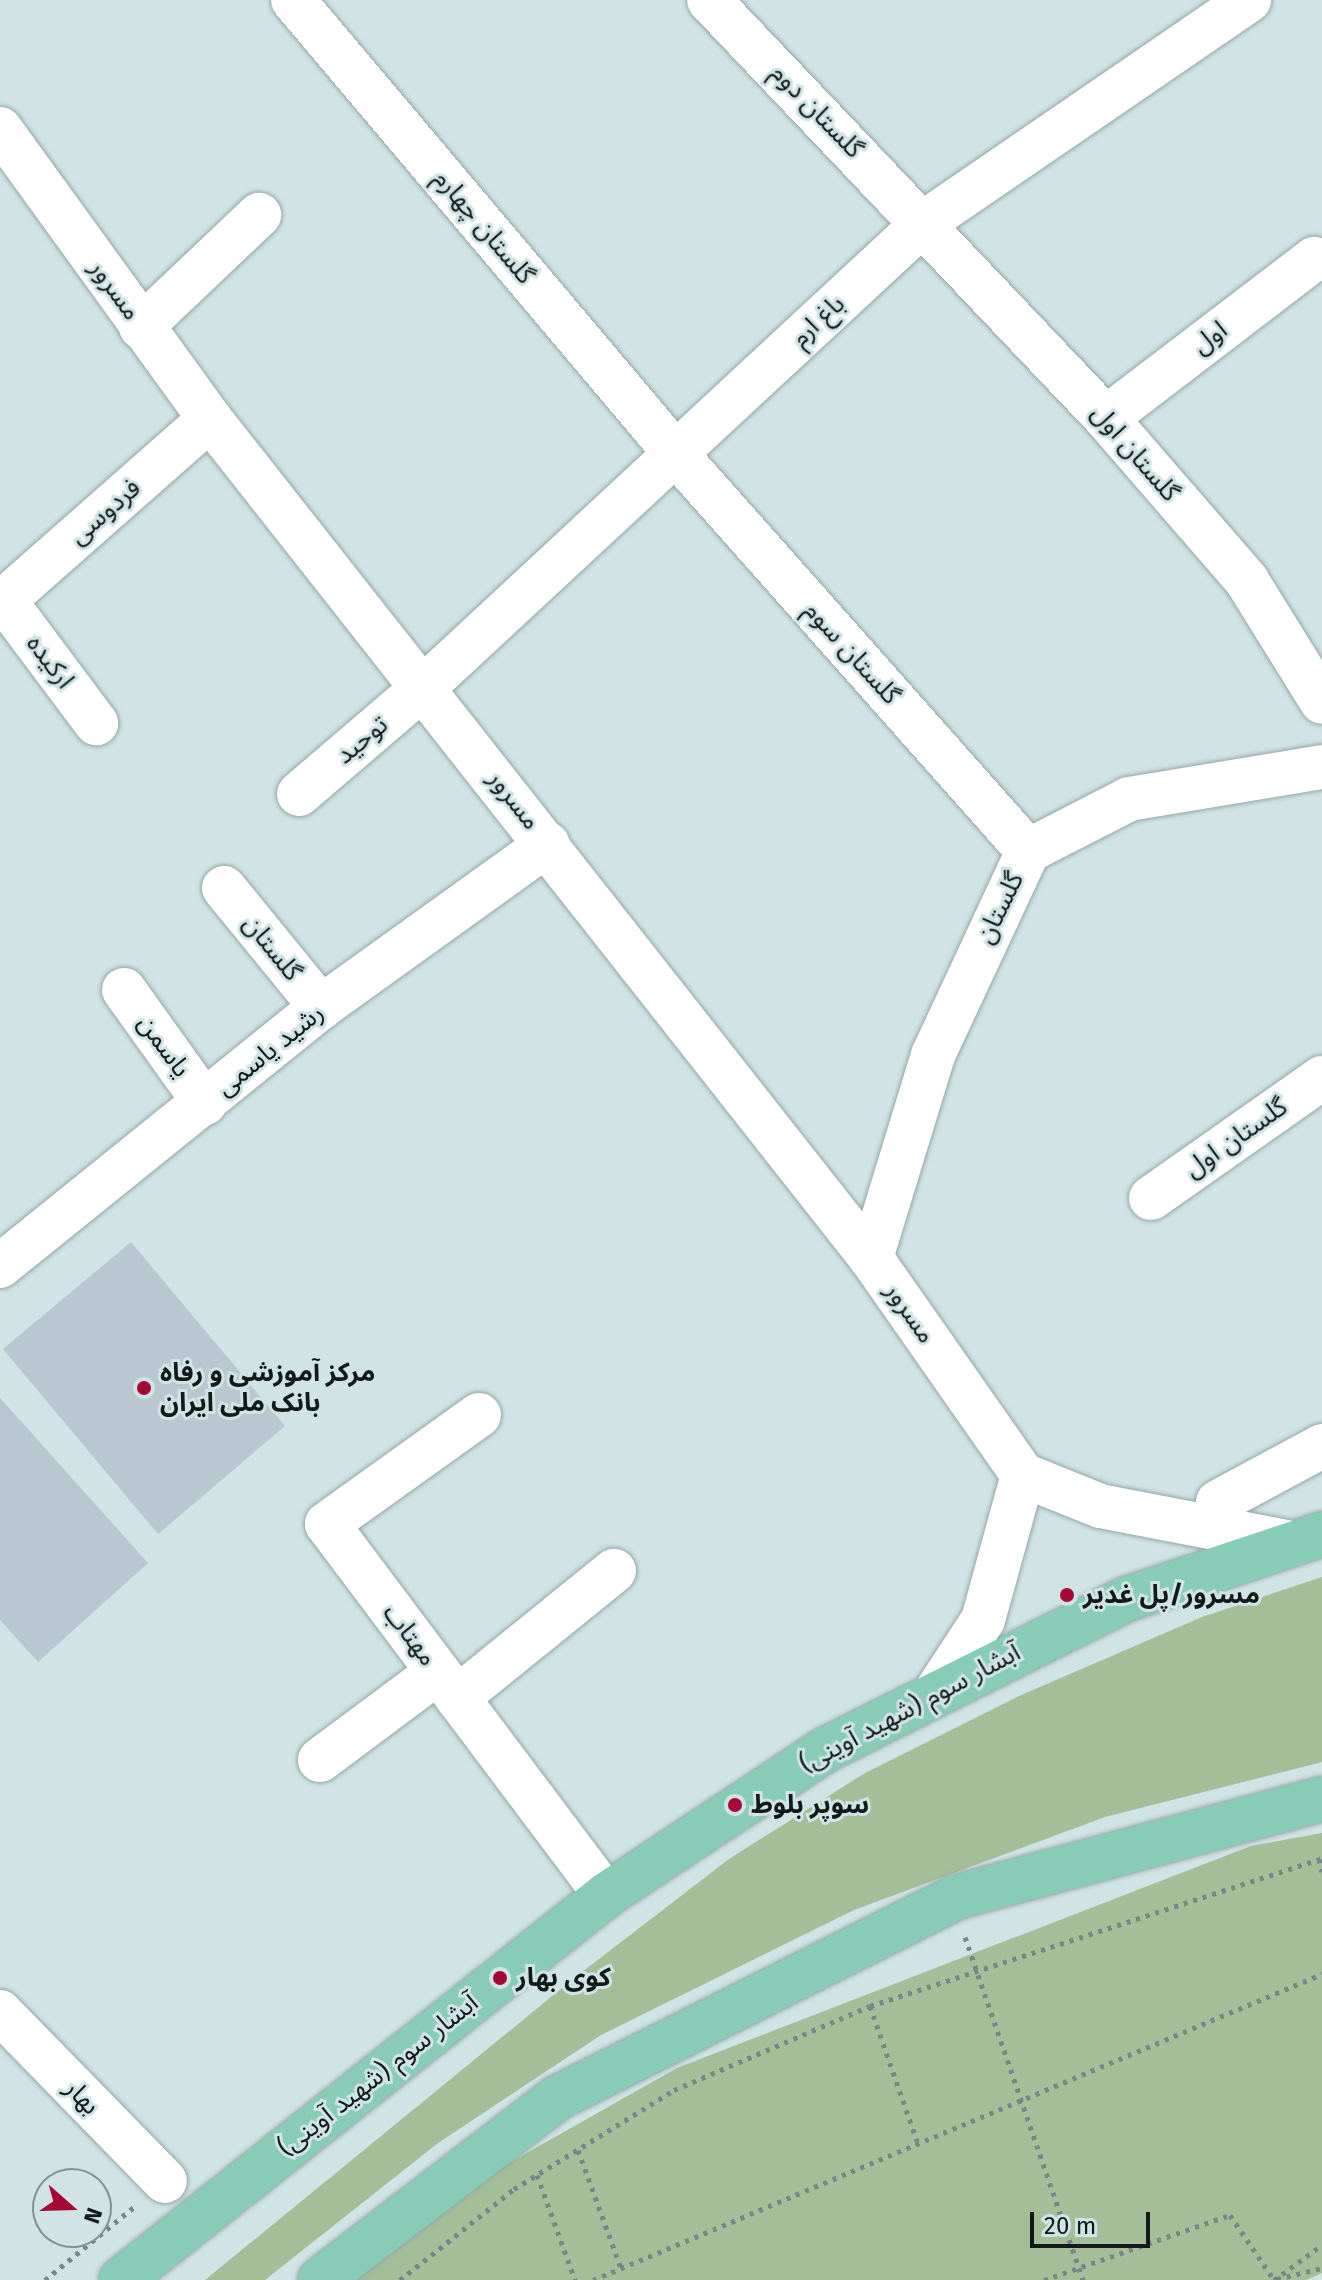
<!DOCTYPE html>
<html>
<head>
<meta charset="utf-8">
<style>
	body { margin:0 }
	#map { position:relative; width:1322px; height:2280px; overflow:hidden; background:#d0e3e5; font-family:"Fira Sans","Noto Sans Arabic",sans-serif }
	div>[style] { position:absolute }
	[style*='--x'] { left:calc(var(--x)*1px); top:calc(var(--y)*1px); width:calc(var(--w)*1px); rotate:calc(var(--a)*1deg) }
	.green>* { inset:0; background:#a4bf97 }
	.building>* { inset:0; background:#b9c7d0 }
	.path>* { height:5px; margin-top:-2.5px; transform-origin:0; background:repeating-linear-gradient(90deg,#788687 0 4px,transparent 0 10px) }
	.roads { filter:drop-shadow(0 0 2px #95a7a8) drop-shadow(0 0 2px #95a7a8) }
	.minor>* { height:44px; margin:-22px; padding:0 22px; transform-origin:22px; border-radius:22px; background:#fff }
	.major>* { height:44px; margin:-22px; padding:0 22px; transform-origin:22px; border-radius:22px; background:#88cbb7 }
	.dots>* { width:22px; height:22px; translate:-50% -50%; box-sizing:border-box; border:4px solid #d0e3e5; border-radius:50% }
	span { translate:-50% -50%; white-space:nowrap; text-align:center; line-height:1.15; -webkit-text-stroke:6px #d0e3e5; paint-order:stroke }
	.street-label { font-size:26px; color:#121919 }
	.poi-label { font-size:26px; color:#121919; font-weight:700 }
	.left { translate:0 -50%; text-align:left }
	.north { position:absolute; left:32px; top:2168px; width:80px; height:80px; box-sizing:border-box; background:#d0e3e5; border:2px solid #849293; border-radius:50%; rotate:110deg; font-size:22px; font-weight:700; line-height:32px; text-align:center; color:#121919 }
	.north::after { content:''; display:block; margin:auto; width:28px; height:36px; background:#a40836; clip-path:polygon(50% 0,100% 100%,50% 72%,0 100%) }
	.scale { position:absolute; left:1030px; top:2212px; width:120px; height:36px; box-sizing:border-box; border:4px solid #121919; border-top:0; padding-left:10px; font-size:24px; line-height:28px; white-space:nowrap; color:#121919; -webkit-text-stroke:6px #d0e3e5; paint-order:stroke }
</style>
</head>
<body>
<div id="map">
	<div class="green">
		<i style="clip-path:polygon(1322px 1577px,1322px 1762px,1105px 1817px,854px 1910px,601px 2035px,438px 2143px,265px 2280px,205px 2280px,573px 1979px,729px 1859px,865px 1773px,1019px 1696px,1202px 1617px)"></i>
		<i style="clip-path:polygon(1322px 1833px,1322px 2273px,1306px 2280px,354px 2280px,509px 2163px,677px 2068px,1251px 1846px)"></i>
	</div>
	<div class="building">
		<i style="clip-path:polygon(131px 1242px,285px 1426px,158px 1534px,3px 1349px)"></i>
		<i style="clip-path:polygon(0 1398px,148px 1563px,38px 1662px,0 1620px)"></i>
	</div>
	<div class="path">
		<i style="--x:1319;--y:1859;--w:13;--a:77"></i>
		<i style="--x:965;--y:1937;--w:363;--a:71"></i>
		<i style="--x:870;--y:2006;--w:143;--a:70.8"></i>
		<i style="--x:578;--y:2150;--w:126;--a:70"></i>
		<i style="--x:537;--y:2175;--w:112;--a:70.1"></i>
		<i style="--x:1277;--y:2279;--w:46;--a:-13.7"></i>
		<i style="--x:45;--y:2280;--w:115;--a:-39.4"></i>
		<i style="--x:400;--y:2280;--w:146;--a:-38.6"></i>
		<i style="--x:514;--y:2189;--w:188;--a:-31.7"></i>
		<i style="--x:674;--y:2090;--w:213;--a:-23.2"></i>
		<i style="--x:870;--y:2006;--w:476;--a:-18.1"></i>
		<i style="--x:593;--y:2280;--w:791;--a:-22.77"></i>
		<i style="--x:1044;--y:2280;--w:197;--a:-19.3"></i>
		<i style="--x:1230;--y:2215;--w:78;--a:55.9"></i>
		<i style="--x:1274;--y:2280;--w:59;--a:-36.1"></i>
	</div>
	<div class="roads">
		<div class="minor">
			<i style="--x:293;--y:0;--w:594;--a:49.85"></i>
			<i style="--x:676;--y:454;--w:531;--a:48.44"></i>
			<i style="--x:709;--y:0;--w:576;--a:46.48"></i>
			<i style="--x:1106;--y:418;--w:216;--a:49.1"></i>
			<i style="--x:1247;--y:581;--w:142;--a:58.2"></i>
			<i style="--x:0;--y:129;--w:358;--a:54.1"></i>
			<i style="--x:210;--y:419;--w:1068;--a:51.77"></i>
			<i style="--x:871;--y:1258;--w:265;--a:55"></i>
			<i style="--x:141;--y:327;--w:163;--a:-43.5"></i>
			<i style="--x:1106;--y:418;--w:262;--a:-37.4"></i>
			<i style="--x:4;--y:600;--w:154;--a:53.2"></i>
			<i style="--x:0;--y:604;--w:280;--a:-41.4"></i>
			<i style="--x:299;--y:794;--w:165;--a:-40.6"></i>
			<i style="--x:424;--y:687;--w:684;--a:-42.87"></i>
			<i style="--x:925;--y:222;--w:393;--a:-34.4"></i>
			<i style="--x:224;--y:888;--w:154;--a:50.8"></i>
			<i style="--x:124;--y:990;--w:139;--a:54.4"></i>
			<i style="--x:1151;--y:1198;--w:209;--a:-35.1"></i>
			<i style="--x:871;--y:1258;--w:212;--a:-73"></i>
			<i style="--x:933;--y:1055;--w:225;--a:-65"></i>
			<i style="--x:1028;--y:851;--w:114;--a:-27.2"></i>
			<i style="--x:1129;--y:799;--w:196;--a:-9.4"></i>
			<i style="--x:0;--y:1266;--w:412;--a:-38.9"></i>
			<i style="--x:321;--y:1007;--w:279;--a:-35.7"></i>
			<i style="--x:479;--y:1415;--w:187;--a:144.4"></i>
			<i style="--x:327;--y:1524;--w:464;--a:53.1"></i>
			<i style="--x:1023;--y:1475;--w:83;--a:21.9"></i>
			<i style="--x:1100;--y:1506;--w:197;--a:10.9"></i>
			<i style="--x:1218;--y:1502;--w:118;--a:-28.3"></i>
			<i style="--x:935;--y:1693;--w:87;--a:-56.7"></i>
			<i style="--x:983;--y:1620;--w:150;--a:-74.6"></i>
			<i style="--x:457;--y:1698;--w:202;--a:-39"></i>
			<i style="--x:320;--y:1760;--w:147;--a:-36.7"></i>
			<i style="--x:0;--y:2012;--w:236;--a:45.7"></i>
		</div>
		<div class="major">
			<i style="--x:121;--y:2280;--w:619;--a:-38.44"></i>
			<i style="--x:606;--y:1895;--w:263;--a:-33.5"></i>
			<i style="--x:825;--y:1750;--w:338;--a:-26.6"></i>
			<i style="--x:1127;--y:1599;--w:206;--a:-18.4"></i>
			<i style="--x:320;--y:2280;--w:299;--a:-37.5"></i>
			<i style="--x:557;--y:2098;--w:447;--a:-26.7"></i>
			<i style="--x:956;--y:1897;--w:379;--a:-15"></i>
		</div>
	</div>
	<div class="dots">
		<i style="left:144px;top:1388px;background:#a40836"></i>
		<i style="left:1067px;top:1595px;background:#a40836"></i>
		<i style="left:735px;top:1805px;background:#a40836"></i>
		<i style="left:500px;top:1978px;background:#a40836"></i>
	</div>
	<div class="street-label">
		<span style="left:817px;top:111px;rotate:46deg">گلستان دوم</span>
		<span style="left:484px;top:227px;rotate:50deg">گلستان چهارم</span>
		<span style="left:115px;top:290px;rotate:54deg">مسرور</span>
		<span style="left:818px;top:321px;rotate:-43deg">باغ ارم</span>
		<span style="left:1210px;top:338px;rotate:-37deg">اول</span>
		<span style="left:1135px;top:453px;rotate:49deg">گلستان اول</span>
		<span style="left:105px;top:512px;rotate:-41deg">فردوسی</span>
		<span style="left:852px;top:653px;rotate:48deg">گلستان سوم</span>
		<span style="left:50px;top:662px;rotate:53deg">ارکیده</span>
		<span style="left:362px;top:740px;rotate:-40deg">توحید</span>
		<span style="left:514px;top:800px;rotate:52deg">مسرور</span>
		<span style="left:1000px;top:908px;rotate:-64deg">گلستان</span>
		<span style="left:272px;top:948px;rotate:51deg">گلستان</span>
		<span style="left:164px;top:1046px;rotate:54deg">یاسمن</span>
		<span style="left:270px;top:1050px;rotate:-39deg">رشید یاسمی</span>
		<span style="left:1236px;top:1138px;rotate:-35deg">گلستان اول</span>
		<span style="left:910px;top:1313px;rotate:55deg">مسرور</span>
		<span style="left:410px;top:1635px;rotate:53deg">مهتاب</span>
		<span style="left:910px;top:1708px;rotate:-28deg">آبشار سوم (شهید آوینی)</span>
		<span style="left:378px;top:2075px;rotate:-38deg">آبشار سوم (شهید آوینی)</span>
		<span style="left:82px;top:2097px;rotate:46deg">بهار</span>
	</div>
	<div class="poi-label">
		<span class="left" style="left:160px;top:1388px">مرکز آموزشی و رفاه<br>بانک ملی ایران</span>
		<span class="left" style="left:1083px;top:1595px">مسرور/پل غدیر</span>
		<span class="left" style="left:751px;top:1805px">سوپر بلوط</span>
		<span class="left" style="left:516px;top:1978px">کوی بهار</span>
	</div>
	<div class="north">N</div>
	<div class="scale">20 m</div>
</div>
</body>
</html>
